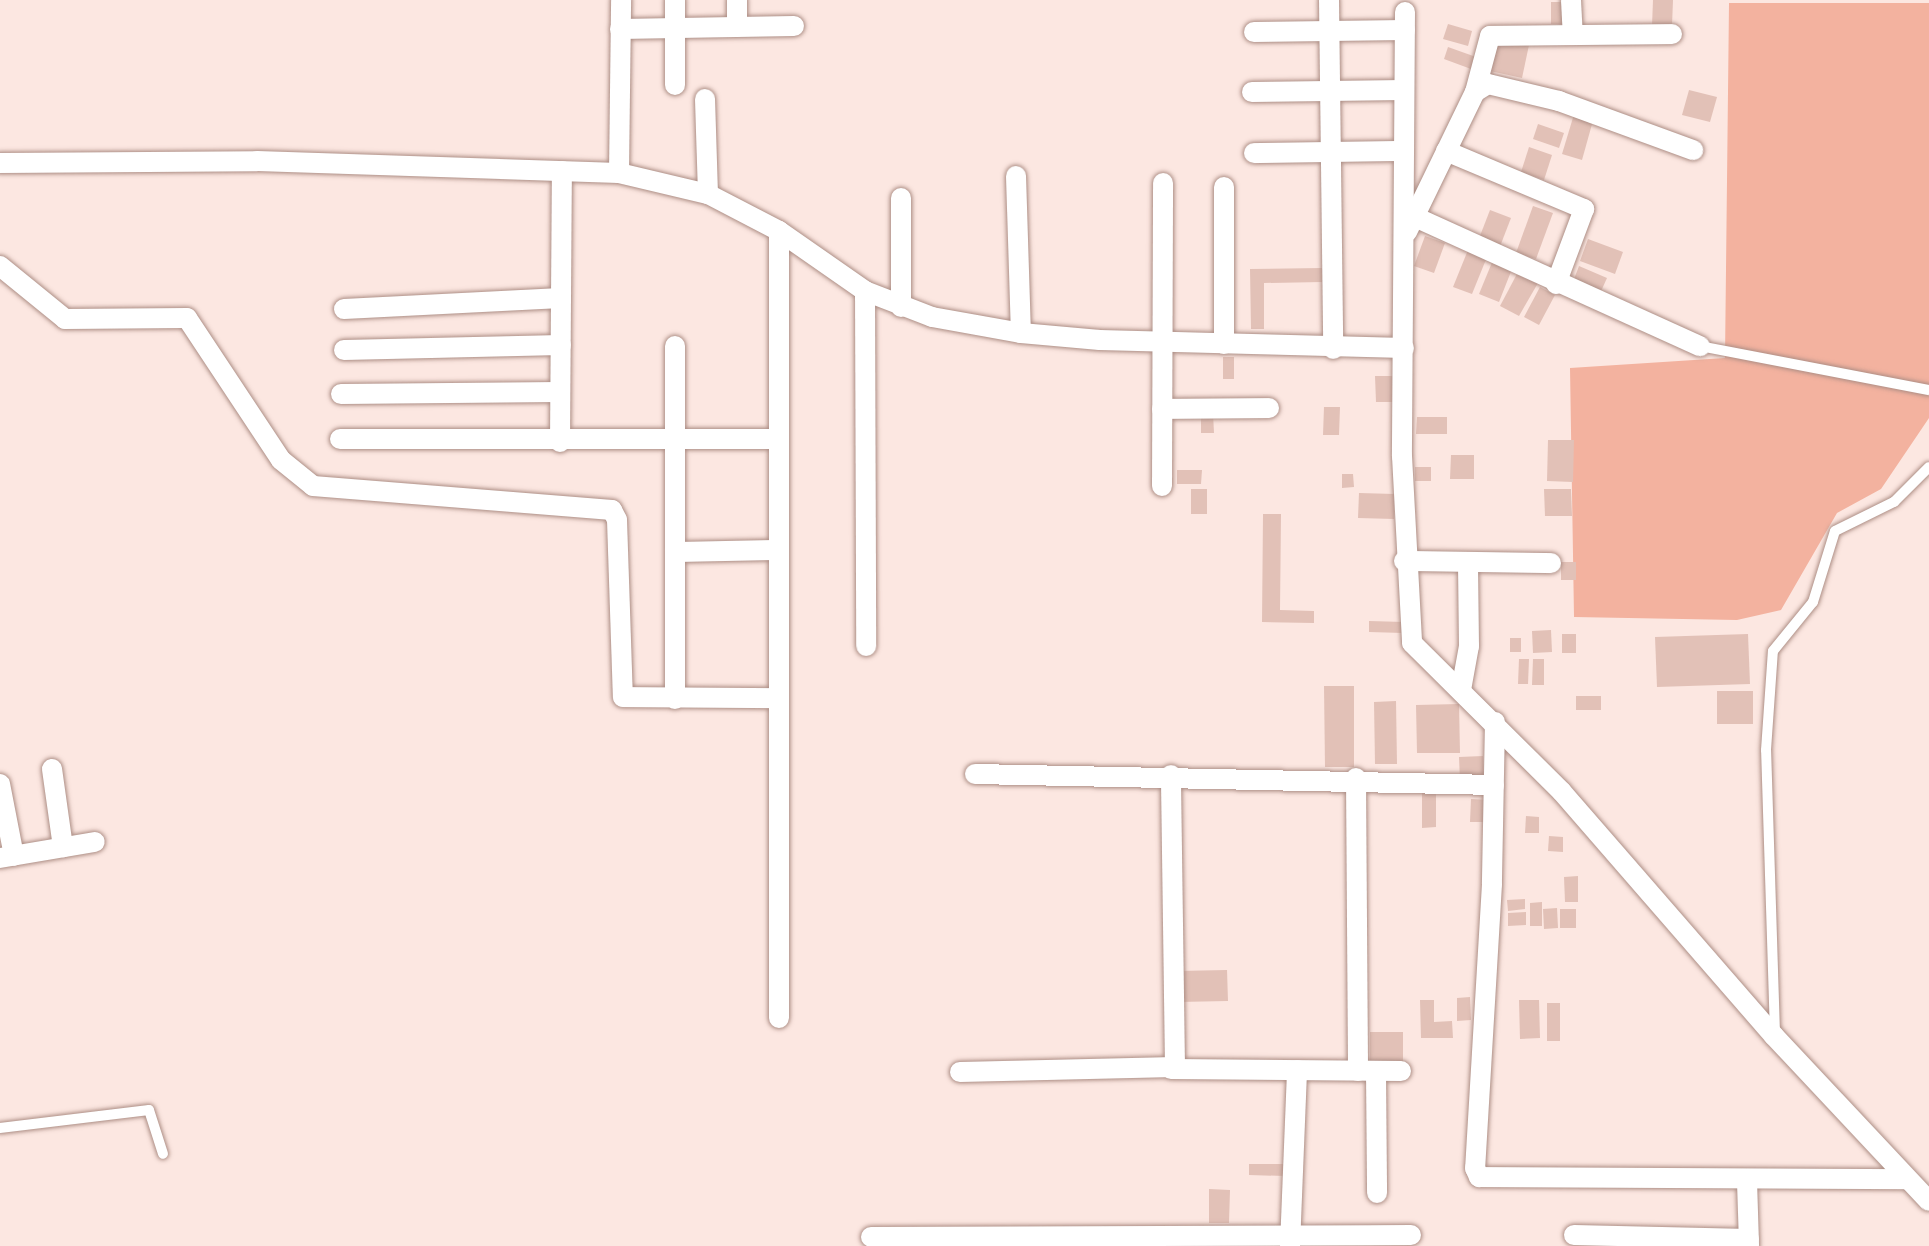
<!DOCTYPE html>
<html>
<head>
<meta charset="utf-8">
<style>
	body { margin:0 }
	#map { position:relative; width:1929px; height:1246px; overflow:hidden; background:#fce7e1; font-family:"Noto Sans",sans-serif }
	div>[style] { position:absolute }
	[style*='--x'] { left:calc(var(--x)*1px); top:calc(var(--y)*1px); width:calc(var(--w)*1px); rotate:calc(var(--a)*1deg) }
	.green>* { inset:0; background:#f3b29f }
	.building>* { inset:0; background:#e2c1b7 }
	.roads { filter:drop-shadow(0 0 2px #ad8e85) drop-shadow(0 0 2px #ad8e85) }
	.lane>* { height:10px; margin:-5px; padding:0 5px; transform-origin:5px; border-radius:5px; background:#fff }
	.street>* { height:20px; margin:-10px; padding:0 10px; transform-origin:10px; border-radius:10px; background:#fff }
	span { translate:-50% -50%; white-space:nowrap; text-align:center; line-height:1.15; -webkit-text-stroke:6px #fce7e1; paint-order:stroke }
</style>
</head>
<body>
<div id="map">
	<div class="green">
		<i style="clip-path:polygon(1729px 3px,1929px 3px,1929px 418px,1881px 489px,1837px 513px,1781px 610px,1737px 620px,1574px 617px,1570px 368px,1725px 358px)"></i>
	</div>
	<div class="building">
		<i style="clip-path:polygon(1653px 0,1673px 0,1672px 26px,1652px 26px)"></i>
		<i style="clip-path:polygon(1551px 2px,1569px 2px,1569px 24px,1551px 24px)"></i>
		<i style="clip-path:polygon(1448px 24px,1472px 31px,1468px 46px,1443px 39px)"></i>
		<i style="clip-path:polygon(1497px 38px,1529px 45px,1522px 78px,1490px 71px)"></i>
		<i style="clip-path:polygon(1448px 47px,1476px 57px,1471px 69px,1444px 59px)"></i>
		<i style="clip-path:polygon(1689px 90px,1717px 97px,1710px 122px,1682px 115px)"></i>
		<i style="clip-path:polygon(1575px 111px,1594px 117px,1582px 160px,1562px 154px)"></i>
		<i style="clip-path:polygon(1538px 124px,1564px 133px,1559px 148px,1533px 139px)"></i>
		<i style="clip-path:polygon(1529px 147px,1552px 155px,1544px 180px,1521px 172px)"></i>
		<i style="clip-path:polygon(1533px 206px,1553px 213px,1536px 259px,1516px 253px)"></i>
		<i style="clip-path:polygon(1490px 210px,1511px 218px,1499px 249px,1478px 241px)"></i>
		<i style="clip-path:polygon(1425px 236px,1445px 243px,1434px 273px,1414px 266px)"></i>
		<i style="clip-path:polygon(1588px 239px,1623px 252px,1615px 274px,1580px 261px)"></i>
		<i style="clip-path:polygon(1468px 250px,1487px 257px,1472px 294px,1453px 287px)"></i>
		<i style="clip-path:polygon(1493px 260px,1512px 269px,1499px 302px,1479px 294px)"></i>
		<i style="clip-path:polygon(1579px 266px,1607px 278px,1598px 298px,1571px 287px)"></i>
		<i style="clip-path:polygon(1322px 268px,1322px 282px,1264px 283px,1264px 329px,1251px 329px,1250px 269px)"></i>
		<i style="clip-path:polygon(1518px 272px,1538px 283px,1519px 316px,1500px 306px)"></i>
		<i style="clip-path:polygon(1540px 287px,1555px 295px,1539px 325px,1524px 317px)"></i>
		<i style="clip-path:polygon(1223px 357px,1234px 357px,1234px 379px,1223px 379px)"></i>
		<i style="clip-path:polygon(1375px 376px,1401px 376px,1402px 402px,1376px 402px)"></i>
		<i style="clip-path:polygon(1324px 407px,1340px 407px,1339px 435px,1323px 435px)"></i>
		<i style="clip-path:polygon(1201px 413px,1213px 413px,1214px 433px,1201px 433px)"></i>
		<i style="clip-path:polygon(1417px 417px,1447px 417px,1447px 434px,1416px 434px)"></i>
		<i style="clip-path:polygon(1548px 440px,1574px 440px,1573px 482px,1547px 481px)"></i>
		<i style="clip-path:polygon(1451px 455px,1474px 455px,1474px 479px,1450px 479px)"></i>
		<i style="clip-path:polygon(1415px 467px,1431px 467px,1431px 481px,1415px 481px)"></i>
		<i style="clip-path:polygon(1177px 470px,1202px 470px,1201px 484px,1177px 484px)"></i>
		<i style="clip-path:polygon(1342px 474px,1353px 474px,1354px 487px,1342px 488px)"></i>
		<i style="clip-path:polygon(1191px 489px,1207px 489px,1207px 514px,1191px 514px)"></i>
		<i style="clip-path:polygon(1544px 489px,1571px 489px,1572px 516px,1545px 516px)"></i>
		<i style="clip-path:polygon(1359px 493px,1395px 494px,1394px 519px,1358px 518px)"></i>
		<i style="clip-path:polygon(1263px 514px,1281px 514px,1280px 610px,1314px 611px,1314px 623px,1262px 622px)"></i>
		<i style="clip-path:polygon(1561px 562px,1576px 562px,1576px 580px,1561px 580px)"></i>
		<i style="clip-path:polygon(1369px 621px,1404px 622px,1403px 633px,1369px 632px)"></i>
		<i style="clip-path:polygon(1551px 630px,1552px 652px,1533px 653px,1532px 631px)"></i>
		<i style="clip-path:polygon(1562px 634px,1576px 634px,1576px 653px,1562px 653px)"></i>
		<i style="clip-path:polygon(1748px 634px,1750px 684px,1657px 687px,1655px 637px)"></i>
		<i style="clip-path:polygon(1510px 638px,1521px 638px,1521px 652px,1510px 652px)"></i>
		<i style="clip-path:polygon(1519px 659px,1529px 659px,1528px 684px,1518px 684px)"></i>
		<i style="clip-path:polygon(1533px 659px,1544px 659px,1544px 685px,1532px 685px)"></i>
		<i style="clip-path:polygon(1324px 686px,1354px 686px,1354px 767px,1325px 767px)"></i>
		<i style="clip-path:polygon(1717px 691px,1753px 691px,1753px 724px,1717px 724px)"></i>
		<i style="clip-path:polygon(1576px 696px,1601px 696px,1601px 710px,1576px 710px)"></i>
		<i style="clip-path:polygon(1396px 701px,1397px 764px,1375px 764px,1374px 702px)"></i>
		<i style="clip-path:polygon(1459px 704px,1460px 753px,1417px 753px,1416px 705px)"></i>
		<i style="clip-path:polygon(1483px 756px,1484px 780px,1460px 781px,1459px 757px)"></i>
		<i style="clip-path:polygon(1422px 788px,1436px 788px,1436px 827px,1422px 828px)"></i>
		<i style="clip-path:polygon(1471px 799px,1490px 800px,1489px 822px,1470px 822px)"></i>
		<i style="clip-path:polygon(1526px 816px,1539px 817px,1539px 833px,1525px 833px)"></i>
		<i style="clip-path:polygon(1549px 836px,1563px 837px,1563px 852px,1548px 851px)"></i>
		<i style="clip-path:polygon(1578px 876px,1578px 902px,1565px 902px,1564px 877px)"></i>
		<i style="clip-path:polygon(1525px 899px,1525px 909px,1508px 911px,1507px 900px)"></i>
		<i style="clip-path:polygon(1542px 902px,1542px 926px,1530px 926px,1530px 903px)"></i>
		<i style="clip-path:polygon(1557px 908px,1558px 928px,1544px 929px,1543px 909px)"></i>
		<i style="clip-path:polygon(1560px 909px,1576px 909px,1576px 928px,1560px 928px)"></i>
		<i style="clip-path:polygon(1526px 912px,1526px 925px,1508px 926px,1508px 913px)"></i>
		<i style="clip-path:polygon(1227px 970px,1228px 1001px,1178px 1002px,1177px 971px)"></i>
		<i style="clip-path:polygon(1470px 997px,1471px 1020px,1457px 1021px,1457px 998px)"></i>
		<i style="clip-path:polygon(1420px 1000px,1434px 1000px,1434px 1022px,1452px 1021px,1453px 1038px,1421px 1038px)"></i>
		<i style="clip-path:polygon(1519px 1000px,1539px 1000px,1540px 1038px,1520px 1039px)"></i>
		<i style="clip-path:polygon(1547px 1003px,1560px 1003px,1560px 1041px,1547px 1041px)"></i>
		<i style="clip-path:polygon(1370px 1032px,1403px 1032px,1403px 1063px,1370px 1063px)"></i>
		<i style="clip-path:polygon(1249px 1164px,1285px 1164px,1285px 1176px,1249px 1175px)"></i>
		<i style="clip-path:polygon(1209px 1189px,1230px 1190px,1229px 1223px,1209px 1223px)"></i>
	</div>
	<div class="roads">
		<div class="lane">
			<i style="--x:1700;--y:346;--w:233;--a:10.9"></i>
			<i style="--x:1775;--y:1034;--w:284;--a:-91.8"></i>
			<i style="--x:1766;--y:750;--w:99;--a:-86"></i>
			<i style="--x:1773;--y:651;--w:63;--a:-50.8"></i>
			<i style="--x:1813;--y:602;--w:74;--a:-72.8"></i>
			<i style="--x:1835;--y:531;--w:66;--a:-26.2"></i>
			<i style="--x:1894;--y:502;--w:49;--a:-45"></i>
			<i style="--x:0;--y:1128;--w:150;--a:-6.9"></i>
			<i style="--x:149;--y:1110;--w:46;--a:72.3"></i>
		</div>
		<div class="street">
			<i style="--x:675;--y:0;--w:85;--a:90"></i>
			<i style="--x:1329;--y:0;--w:349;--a:89.3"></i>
			<i style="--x:1571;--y:0;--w:33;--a:87"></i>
			<i style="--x:1405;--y:12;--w:444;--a:90.4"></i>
			<i style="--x:1402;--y:456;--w:187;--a:86.9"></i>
			<i style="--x:1412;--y:643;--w:211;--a:44.8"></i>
			<i style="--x:1562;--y:792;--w:323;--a:49"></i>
			<i style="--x:1774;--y:1036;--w:226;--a:46.8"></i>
			<i style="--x:737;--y:27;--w:27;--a:-90"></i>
			<i style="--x:620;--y:29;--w:174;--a:-1"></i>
			<i style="--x:1254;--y:32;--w:151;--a:-0.8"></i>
			<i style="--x:1252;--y:92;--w:152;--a:-0.8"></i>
			<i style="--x:1475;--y:92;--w:58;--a:-75"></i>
			<i style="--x:1490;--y:36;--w:182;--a:-0.6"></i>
			<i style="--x:705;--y:99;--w:95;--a:88.2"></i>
			<i style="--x:1446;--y:151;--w:150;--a:22.8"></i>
			<i style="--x:1584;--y:209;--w:80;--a:110.5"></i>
			<i style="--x:1254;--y:153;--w:150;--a:-0.8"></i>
			<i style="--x:0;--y:163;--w:257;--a:-0.4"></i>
			<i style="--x:257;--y:161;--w:362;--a:1.9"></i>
			<i style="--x:619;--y:173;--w:91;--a:13.3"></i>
			<i style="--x:708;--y:194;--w:80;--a:27.5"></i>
			<i style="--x:779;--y:231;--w:105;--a:34.9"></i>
			<i style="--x:865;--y:291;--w:72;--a:21.2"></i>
			<i style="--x:932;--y:317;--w:90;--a:10.2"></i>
			<i style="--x:1021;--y:333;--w:79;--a:5.1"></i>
			<i style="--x:1100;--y:340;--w:304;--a:1.5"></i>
			<i style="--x:619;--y:173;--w:173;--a:-89.3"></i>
			<i style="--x:1016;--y:176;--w:157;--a:88.2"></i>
			<i style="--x:1224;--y:187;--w:157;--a:90"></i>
			<i style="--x:1415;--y:217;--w:313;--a:24.4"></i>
			<i style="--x:1407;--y:232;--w:156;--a:-64.1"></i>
			<i style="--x:1475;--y:92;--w:15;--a:-32"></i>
			<i style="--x:1488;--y:84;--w:73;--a:13.5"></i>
			<i style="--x:1559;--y:101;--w:143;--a:20.1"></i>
			<i style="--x:0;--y:266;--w:84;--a:39.2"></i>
			<i style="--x:65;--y:319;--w:122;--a:-0.5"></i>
			<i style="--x:187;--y:318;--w:170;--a:56.5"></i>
			<i style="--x:281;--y:460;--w:41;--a:39.1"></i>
			<i style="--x:313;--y:486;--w:300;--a:4.6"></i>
			<i style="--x:612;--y:510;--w:11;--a:63"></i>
			<i style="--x:617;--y:520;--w:177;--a:88.1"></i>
			<i style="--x:623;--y:697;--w:153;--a:0.4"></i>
			<i style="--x:865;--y:291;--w:355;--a:89.8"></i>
			<i style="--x:901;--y:307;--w:109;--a:-90"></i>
			<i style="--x:344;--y:309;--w:217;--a:-2.9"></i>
			<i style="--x:675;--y:346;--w:353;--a:90"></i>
			<i style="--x:344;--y:350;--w:217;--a:-1.3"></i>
			<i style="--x:341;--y:394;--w:219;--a:-0.5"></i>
			<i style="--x:1162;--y:409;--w:107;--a:-0.5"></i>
			<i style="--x:340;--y:439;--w:437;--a:0"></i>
			<i style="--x:560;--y:442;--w:271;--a:-89.6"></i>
			<i style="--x:1162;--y:486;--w:303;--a:-89.8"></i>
			<i style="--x:675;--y:552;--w:101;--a:-1.1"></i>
			<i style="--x:1404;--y:561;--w:147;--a:0.8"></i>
			<i style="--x:1461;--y:690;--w:45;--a:-79.7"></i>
			<i style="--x:1469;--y:646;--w:84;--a:-90.7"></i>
			<i style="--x:1495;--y:722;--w:162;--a:91.1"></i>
			<i style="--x:1492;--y:884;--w:285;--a:93.4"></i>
			<i style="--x:1475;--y:1168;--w:10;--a:66"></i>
			<i style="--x:1479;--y:1177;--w:426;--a:0.3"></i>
			<i style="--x:52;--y:769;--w:79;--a:82"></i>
			<i style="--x:975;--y:774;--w:519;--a:1.21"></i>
			<i style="--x:1356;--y:778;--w:293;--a:89.6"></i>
			<i style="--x:0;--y:784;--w:73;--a:79"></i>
			<i style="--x:0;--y:858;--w:96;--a:-9.6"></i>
			<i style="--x:779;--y:1018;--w:787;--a:-90"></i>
			<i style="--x:1171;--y:1069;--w:230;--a:0.5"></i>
			<i style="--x:1376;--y:1071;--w:122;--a:89.5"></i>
			<i style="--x:960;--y:1072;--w:215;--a:-1.3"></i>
			<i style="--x:1175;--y:1067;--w:292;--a:-90.8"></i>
			<i style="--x:1747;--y:1181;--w:65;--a:88.2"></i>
			<i style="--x:1574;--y:1235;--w:175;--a:1.3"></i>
			<i style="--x:871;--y:1237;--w:540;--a:-0.21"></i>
			<i style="--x:1290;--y:1246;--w:176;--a:-87.7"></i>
		</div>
	</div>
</div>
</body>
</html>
